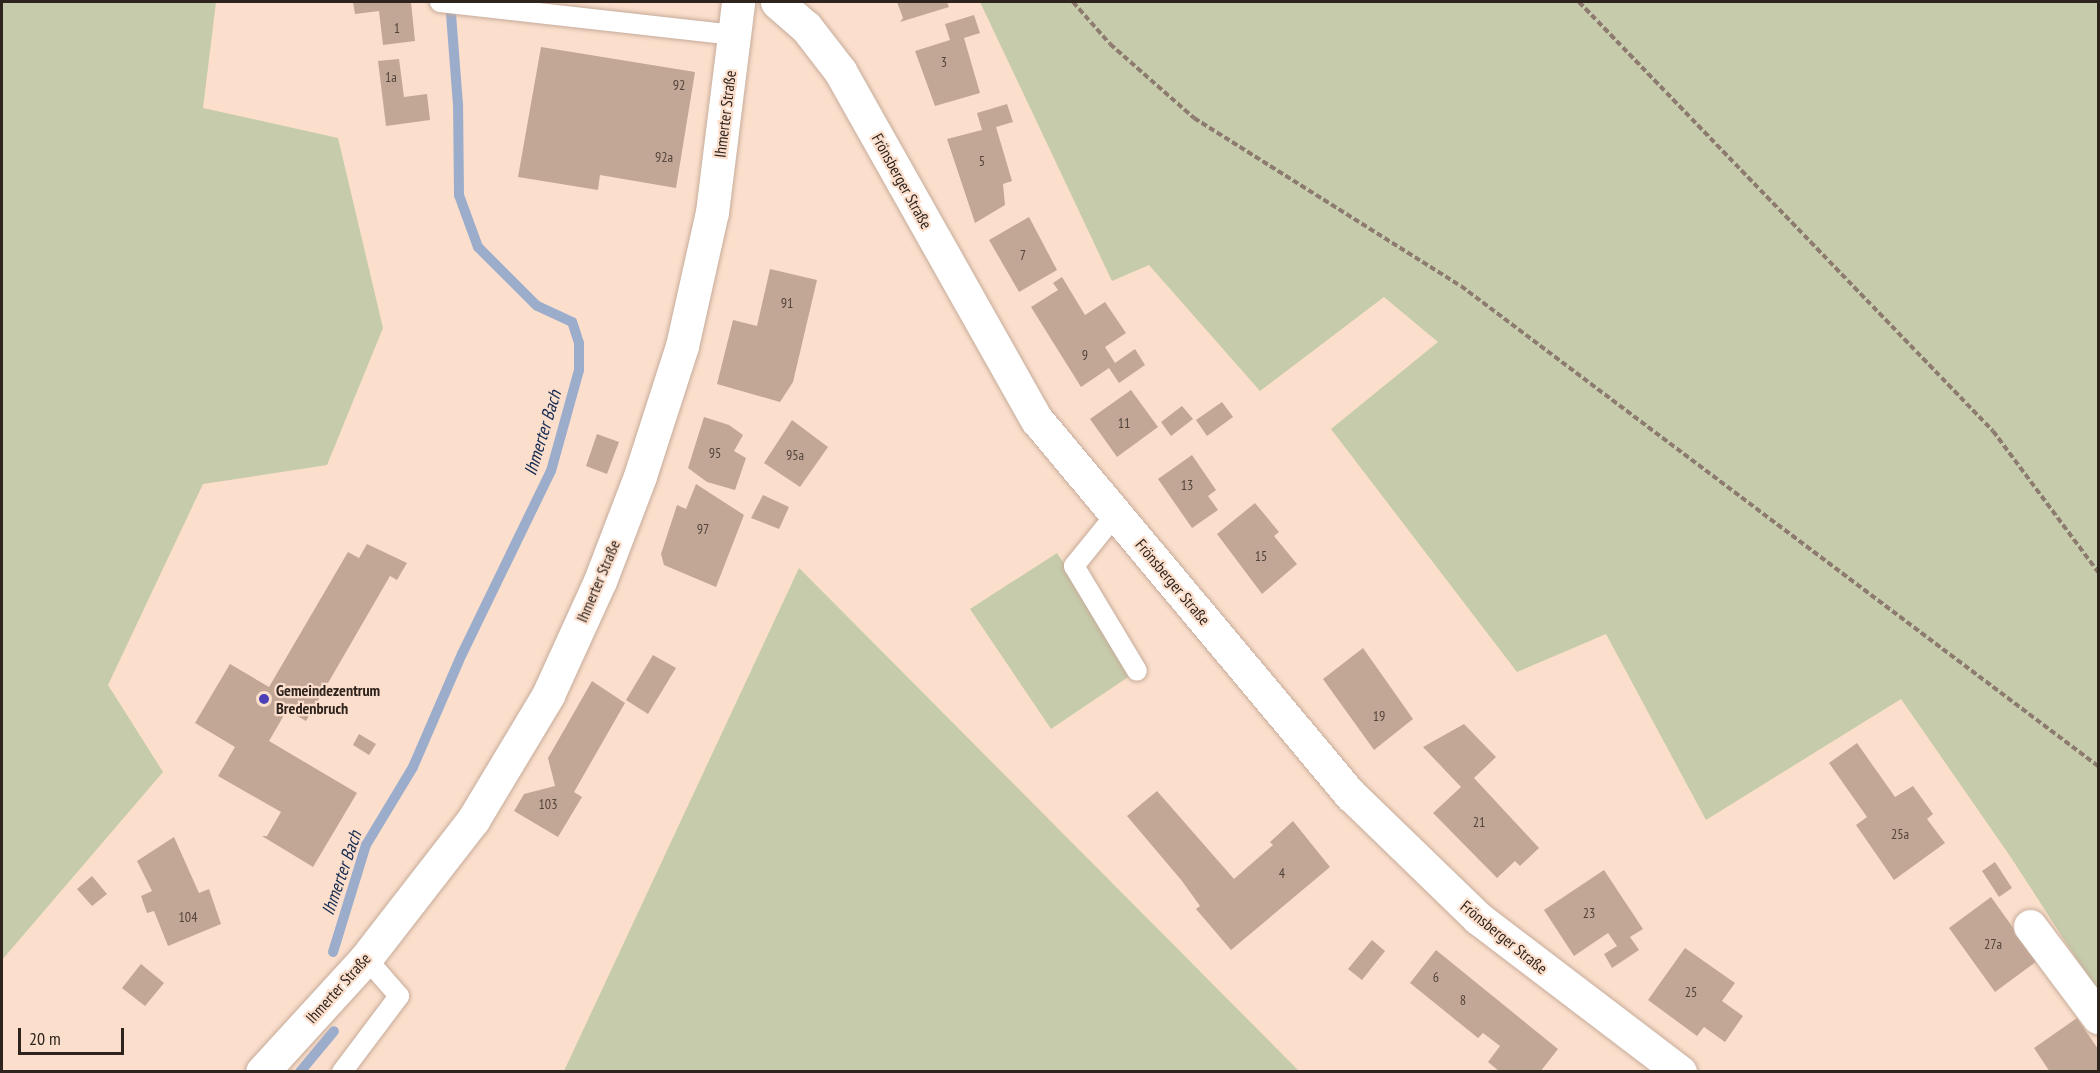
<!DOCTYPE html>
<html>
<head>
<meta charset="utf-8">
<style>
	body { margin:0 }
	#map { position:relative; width:2100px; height:1073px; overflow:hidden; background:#fbdfcc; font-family:"PT Sans Narrow",sans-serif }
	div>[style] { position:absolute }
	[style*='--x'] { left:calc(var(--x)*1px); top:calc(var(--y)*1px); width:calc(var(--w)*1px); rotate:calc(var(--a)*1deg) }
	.green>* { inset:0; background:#c5cbab }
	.stream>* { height:10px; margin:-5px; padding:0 5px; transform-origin:5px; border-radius:5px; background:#9cadcc }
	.building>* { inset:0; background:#c2a796 }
	.path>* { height:4px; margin-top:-2px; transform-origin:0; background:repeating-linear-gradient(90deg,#8e7b6f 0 6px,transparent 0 9px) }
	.roads { filter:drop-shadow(0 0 2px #c6ab9a) drop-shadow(0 0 2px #c6ab9a) }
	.lane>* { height:20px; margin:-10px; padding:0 10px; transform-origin:10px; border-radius:10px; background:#fff }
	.street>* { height:33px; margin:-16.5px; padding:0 16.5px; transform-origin:16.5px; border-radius:16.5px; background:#fff }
	.secondary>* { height:33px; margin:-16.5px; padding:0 16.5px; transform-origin:16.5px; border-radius:16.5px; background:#fff }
	.dots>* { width:16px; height:16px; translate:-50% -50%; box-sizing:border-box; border:3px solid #fbdfcc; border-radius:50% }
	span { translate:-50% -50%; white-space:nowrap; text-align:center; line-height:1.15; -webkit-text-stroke:4.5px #fbdfcc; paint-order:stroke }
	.number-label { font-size:14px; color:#53443b }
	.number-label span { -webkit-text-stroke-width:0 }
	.street-label { font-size:16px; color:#2e231d }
	.poi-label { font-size:16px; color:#2e231d; font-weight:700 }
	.left { translate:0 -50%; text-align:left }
	.water-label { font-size:18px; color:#132951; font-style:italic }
	.frame { position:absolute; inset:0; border:3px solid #2e231d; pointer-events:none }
	.scale { position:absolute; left:18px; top:1028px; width:106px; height:27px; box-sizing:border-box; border:3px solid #2e231d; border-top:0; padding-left:8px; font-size:18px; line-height:21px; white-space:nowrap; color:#2e231d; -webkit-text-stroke:4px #fbdfcc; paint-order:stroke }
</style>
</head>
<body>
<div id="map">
	<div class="green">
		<i style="clip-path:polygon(2px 2px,216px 2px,203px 108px,338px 138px,383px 328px,327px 465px,203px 484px,108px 685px,163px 772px,2px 960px)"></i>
		<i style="clip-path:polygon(980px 2px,2098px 2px,2098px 992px,2010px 856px,1901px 699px,1706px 820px,1606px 634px,1517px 672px,1331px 429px,1438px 342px,1384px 297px,1260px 391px,1149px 265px,1112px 281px)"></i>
		<i style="clip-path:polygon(1057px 553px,1137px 671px,1051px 729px,970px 609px)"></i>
		<i style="clip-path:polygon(799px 568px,1299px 1071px,564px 1071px)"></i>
	</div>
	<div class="stream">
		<i style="--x:333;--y:952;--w:112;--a:-72.9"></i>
		<i style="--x:366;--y:845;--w:91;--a:-58.9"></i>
		<i style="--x:413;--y:767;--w:123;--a:-66.6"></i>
		<i style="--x:462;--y:654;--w:203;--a:-64.1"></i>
		<i style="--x:551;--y:471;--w:105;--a:-74.5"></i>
		<i style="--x:579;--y:370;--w:27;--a:-90"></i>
		<i style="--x:579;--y:343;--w:22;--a:-108"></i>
		<i style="--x:572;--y:322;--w:38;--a:-155"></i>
		<i style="--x:537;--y:306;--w:83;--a:-135"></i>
		<i style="--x:478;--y:247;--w:55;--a:-110.1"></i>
		<i style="--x:459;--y:195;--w:90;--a:-90.6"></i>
		<i style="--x:458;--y:105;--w:103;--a:-94.4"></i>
		<i style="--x:300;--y:1072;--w:53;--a:-50.3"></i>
	</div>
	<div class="building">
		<i style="clip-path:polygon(353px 2px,411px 2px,415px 41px,383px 45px,379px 11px,355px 14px)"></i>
		<i style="clip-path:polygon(897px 2px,947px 2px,949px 7px,900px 22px,903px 18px)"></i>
		<i style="clip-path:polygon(974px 15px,980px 33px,964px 38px,980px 93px,935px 106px,915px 51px,950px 40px,945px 24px)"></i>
		<i style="clip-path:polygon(541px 47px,695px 72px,676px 188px,600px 175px,598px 190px,518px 177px)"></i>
		<i style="clip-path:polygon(399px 59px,404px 97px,427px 94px,430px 120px,386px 126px,378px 61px)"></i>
		<i style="clip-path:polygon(1007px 104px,1013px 122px,996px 127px,1012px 181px,1003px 184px,1005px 205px,975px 223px,947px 139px,982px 130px,977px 113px)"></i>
		<i style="clip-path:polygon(1029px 217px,1057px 270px,1019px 292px,989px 240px)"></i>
		<i style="clip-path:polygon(770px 269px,817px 280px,793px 382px,780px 402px,717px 384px,733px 320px,757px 326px)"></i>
		<i style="clip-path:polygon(1062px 277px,1085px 315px,1105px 302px,1126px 333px,1105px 347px,1115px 363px,1135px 349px,1145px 365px,1119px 383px,1109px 368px,1081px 387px,1031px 307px,1058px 290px,1053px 283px)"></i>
		<i style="clip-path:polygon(1131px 390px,1158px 427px,1117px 457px,1090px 419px)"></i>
		<i style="clip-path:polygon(1222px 402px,1233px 417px,1207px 436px,1196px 420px)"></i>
		<i style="clip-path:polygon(1182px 406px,1193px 419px,1171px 436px,1161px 422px)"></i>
		<i style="clip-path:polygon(704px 417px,729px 425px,743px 435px,734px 451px,746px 458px,735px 490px,707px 482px,688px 468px)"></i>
		<i style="clip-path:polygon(792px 420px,828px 447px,800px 487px,764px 463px)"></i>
		<i style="clip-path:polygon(597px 434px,619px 442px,607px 474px,586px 466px)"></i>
		<i style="clip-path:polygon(1192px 455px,1216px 490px,1208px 496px,1218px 510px,1192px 528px,1158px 479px)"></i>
		<i style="clip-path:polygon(696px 484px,744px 515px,716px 587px,664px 565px,661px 554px,677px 505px,686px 509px)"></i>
		<i style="clip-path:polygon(763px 495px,789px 507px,779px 529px,751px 518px)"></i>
		<i style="clip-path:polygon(1255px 503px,1279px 532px,1274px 536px,1297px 564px,1262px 594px,1217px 534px)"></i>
		<i style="clip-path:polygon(367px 544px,407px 563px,397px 580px,390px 576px,306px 721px,287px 710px,269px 741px,357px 793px,313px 867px,262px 836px,267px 836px,281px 812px,218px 776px,235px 747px,195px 723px,230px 664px,269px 687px,348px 552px,359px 558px)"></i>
		<i style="clip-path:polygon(1363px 648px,1413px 719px,1374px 750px,1323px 679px)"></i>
		<i style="clip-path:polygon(653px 655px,676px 668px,648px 714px,626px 700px)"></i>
		<i style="clip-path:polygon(592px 681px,625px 703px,574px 792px,582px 797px,558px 837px,514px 811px,524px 794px,555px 786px,548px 758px)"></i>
		<i style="clip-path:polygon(1464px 724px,1496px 757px,1474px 778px,1539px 848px,1520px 866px,1515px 861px,1497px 878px,1433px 813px,1461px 787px,1423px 747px)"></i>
		<i style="clip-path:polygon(359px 734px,376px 744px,369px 755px,353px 745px)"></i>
		<i style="clip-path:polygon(1857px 743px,1895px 797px,1913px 786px,1933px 814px,1927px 819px,1945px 843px,1894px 880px,1856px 825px,1867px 817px,1829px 763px)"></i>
		<i style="clip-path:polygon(1157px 791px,1234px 879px,1273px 845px,1270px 842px,1293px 821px,1330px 867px,1231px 950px,1196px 909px,1200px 906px,1182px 881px,1127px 816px)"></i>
		<i style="clip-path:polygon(174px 837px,199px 893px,209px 889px,221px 924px,168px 946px,154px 911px,147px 913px,141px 896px,152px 891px,137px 861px)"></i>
		<i style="clip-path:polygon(1995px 862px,2012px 888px,1999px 897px,1982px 871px)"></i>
		<i style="clip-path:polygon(1604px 870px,1643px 929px,1630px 937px,1639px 950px,1612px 968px,1604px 954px,1617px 946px,1608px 933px,1574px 956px,1544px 910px)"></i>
		<i style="clip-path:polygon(92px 876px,107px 894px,92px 906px,77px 889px)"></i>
		<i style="clip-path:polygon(1991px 897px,2037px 961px,1995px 992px,1949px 928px)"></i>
		<i style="clip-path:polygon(1372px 940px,1385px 951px,1362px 980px,1348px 969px)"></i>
		<i style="clip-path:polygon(1685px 948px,1735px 983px,1722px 1001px,1743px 1016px,1725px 1042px,1704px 1027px,1697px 1036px,1648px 1000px)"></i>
		<i style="clip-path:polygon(1436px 950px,1558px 1049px,1540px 1072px,1500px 1072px,1488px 1062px,1500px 1046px,1483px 1033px,1478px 1038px,1410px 983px)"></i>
		<i style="clip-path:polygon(141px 964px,164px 983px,145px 1006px,122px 988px)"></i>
		<i style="clip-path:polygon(2077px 1018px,2098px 1049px,2098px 1072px,2050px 1072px,2034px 1048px)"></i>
	</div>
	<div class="path">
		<i style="--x:1073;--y:2;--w:56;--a:48.6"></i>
		<i style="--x:1110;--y:44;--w:112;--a:41.4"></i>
		<i style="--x:1194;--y:118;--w:315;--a:32.2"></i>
		<i style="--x:1461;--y:286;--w:798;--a:37"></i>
		<i style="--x:1579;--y:2;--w:596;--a:46.02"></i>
		<i style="--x:1993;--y:431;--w:176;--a:53.3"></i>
	</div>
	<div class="roads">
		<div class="lane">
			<i style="--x:440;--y:2;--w:296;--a:6.4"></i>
			<i style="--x:1116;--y:514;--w:67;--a:128.9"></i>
			<i style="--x:1074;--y:566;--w:122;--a:59"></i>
			<i style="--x:342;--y:1072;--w:95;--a:-53.1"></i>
			<i style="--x:399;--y:996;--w:50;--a:-131"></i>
		</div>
		<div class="street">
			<i style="--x:2030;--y:926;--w:114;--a:53.2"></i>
		</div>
		<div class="secondary">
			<i style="--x:777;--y:2;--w:38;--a:41"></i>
			<i style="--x:806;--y:27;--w:56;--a:52.3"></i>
			<i style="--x:840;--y:71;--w:401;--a:60.6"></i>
			<i style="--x:1037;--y:420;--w:489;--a:50.1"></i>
			<i style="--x:1351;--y:795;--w:177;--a:44.1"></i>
			<i style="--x:1478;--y:918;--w:254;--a:37.3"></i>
			<i style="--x:262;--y:1072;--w:154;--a:-47.6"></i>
			<i style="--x:366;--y:958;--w:175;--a:-52.2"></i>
			<i style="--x:473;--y:820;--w:146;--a:-59"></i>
			<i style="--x:548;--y:695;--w:125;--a:-65.5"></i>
			<i style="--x:600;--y:581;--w:112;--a:-69.1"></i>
			<i style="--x:640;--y:476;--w:137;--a:-72.1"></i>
			<i style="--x:682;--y:346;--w:137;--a:-77.4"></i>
			<i style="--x:712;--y:212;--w:212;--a:-82.9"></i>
		</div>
	</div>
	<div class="dots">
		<i style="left:264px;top:699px;background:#4d40b7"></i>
	</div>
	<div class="number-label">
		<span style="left:397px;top:28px">1</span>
		<span style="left:944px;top:62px">3</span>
		<span style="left:391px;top:77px">1a</span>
		<span style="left:679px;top:85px">92</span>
		<span style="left:664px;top:157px">92a</span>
		<span style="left:982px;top:161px">5</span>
		<span style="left:1023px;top:255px">7</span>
		<span style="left:787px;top:303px">91</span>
		<span style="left:1085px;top:355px">9</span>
		<span style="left:1124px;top:423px">11</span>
		<span style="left:715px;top:453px">95</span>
		<span style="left:795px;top:455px">95a</span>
		<span style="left:1187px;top:485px">13</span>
		<span style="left:703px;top:529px">97</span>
		<span style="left:1261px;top:556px">15</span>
		<span style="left:1379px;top:716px">19</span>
		<span style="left:548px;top:804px">103</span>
		<span style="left:1479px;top:822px">21</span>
		<span style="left:1900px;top:834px">25a</span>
		<span style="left:1282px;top:873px">4</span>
		<span style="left:1589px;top:913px">23</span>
		<span style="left:188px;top:917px">104</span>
		<span style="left:1993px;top:944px">27a</span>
		<span style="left:1436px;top:977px">6</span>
		<span style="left:1691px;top:992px">25</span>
		<span style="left:1463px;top:1000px">8</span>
	</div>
	<div class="street-label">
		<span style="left:725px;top:114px;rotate:-83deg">Ihmerter Straße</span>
		<span style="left:902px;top:181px;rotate:61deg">Frönsberger Straße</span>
		<span style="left:598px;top:581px;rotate:-67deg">Ihmerter Straße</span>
		<span style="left:1173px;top:582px;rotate:50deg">Frönsberger Straße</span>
		<span style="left:1504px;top:937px;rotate:39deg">Frönsberger Straße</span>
		<span style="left:338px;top:988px;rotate:-48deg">Ihmerter Straße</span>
	</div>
	<div class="poi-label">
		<span class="left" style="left:276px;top:699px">Gemeindezentrum<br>Bredenbruch</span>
	</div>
	<div class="water-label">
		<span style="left:543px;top:433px;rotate:-73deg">Ihmerter Bach</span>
		<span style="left:342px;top:873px;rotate:-71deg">Ihmerter Bach</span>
	</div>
	<div class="frame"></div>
	<div class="scale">20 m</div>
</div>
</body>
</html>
